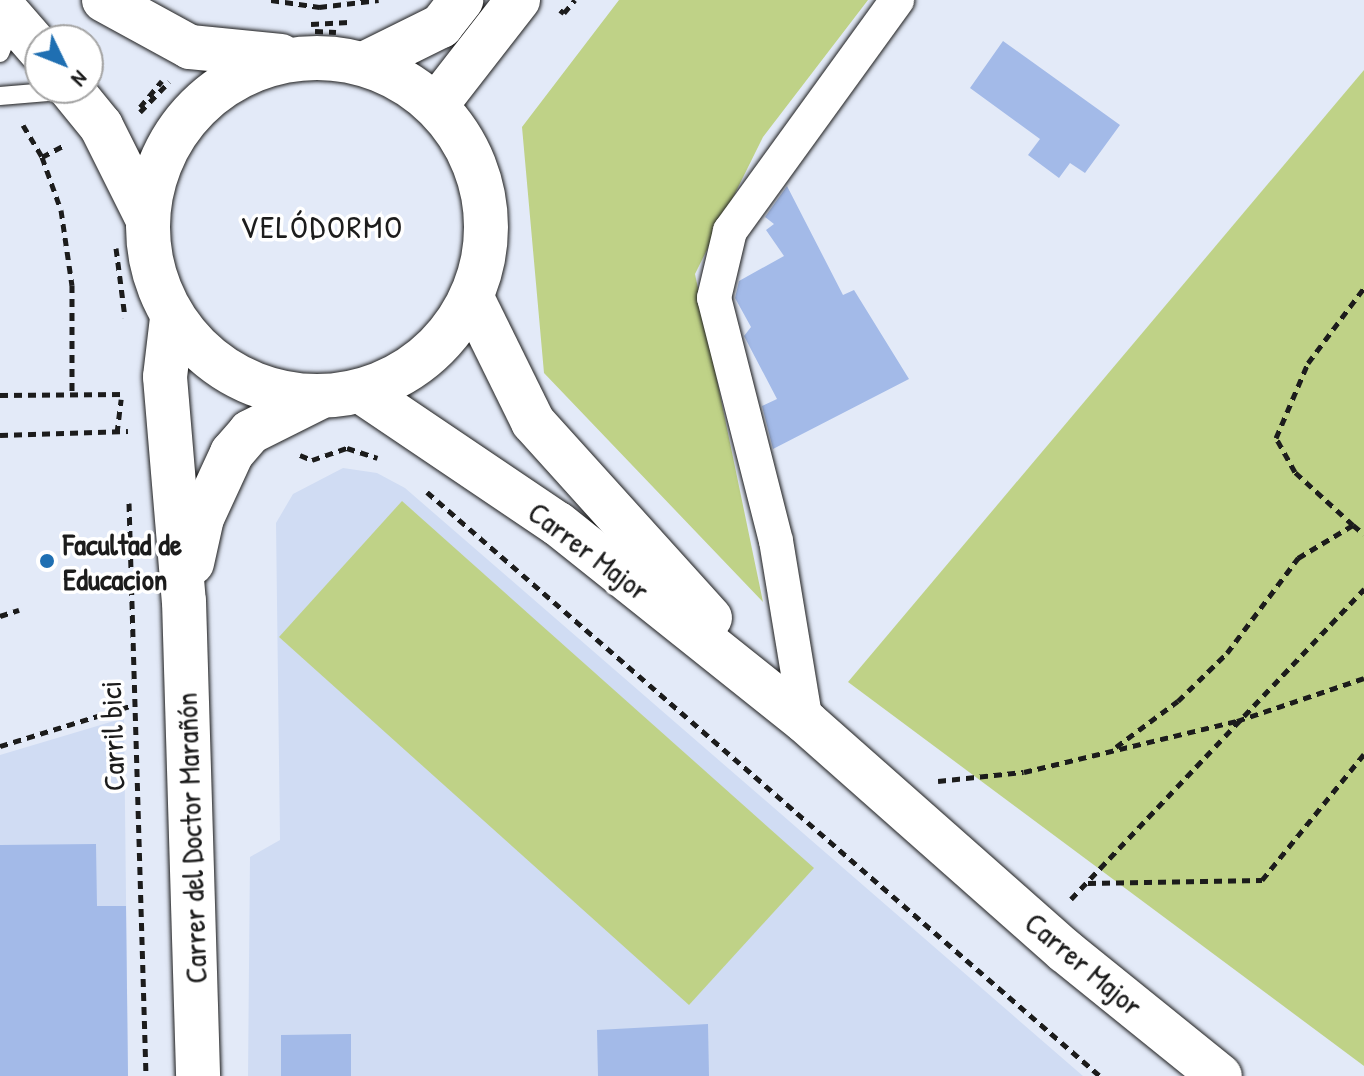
<!DOCTYPE html>
<html>
<head>
<meta charset="utf-8">
<style>
	body { margin:0 }
	#map { position:relative; width:1364px; height:1076px; overflow:hidden; background:#e3eaf8; font-family:"Patrick Hand",sans-serif }
	div>[style] { position:absolute }
	[style*='--x'] { left:calc(var(--x)*1px); top:calc(var(--y)*1px); width:calc(var(--w)*1px); rotate:calc(var(--a)*1deg) }
	.built>* { inset:0; background:#d0dcf3 }
	.green>* { inset:0; background:#bfd287 }
	.building>* { inset:0; background:#a3bae8 }
	.path>* { height:5px; margin-top:-2.5px; transform-origin:0; background:repeating-linear-gradient(90deg,#1c1c1c 0 8px,transparent 0 14px) }
	.roads { filter:drop-shadow(0 0 2px #1c1c1c) drop-shadow(0 0 2px #1c1c1c) }
	.service>* { height:18px; margin:-9px; padding:0 9px; transform-origin:9px; border-radius:9px; background:#fff }
	.minor>* { height:34px; margin:-17px; padding:0 17px; transform-origin:17px; border-radius:17px; background:#fff }
	.tertiary>* { height:44px; margin:-22px; padding:0 22px; transform-origin:22px; border-radius:22px; background:#fff }
	.secondary>* { height:44px; margin:-22px; padding:0 22px; transform-origin:22px; border-radius:22px; background:#fff }
	.secondary>.ring { margin:-22px; padding:0; box-sizing:content-box; background:none; border:44px solid #fff; border-radius:50% }
	.dots>* { width:22px; height:22px; translate:-50% -50%; box-sizing:border-box; border:4px solid #fff; border-radius:50% }
	span { translate:-50% -50%; white-space:nowrap; text-align:center; line-height:1.15; -webkit-text-stroke:7px #fff; paint-order:stroke }
	.poi-label { font-size:30px; color:#1c1c1c; font-weight:700 }
	.left { translate:0 -50%; text-align:left }
	.street-label { font-size:30px; color:#1c1c1c }
	.neighbourhood-label { font-size:32px; color:#1c1c1c; letter-spacing:2px }
	.north { position:absolute; left:24px; top:24px; width:80px; height:80px; box-sizing:border-box; background:#fff; border:2px solid #a4a4a4; border-radius:50%; rotate:133deg; font-size:22px; font-weight:700; line-height:32px; text-align:center; color:#1c1c1c }
	.north::after { content:''; display:block; margin:auto; width:28px; height:36px; background:#1f6fb2; clip-path:polygon(50% 0,100% 100%,50% 72%,0 100%) }
</style>
</head>
<body>
<div id="map">
	<div class="built">
		<i style="clip-path:polygon(343px 468px,377px 473px,405px 488px,1083px 1076px,248px 1076px,250px 857px,280px 840px,276px 523px,293px 494px)"></i>
		<i style="clip-path:polygon(124px 718px,128px 1076px,0 1076px,0 755px)"></i>
	</div>
	<div class="green">
		<i style="clip-path:polygon(619px 0,868px 0,763px 137px,695px 274px,763px 602px,544px 373px,522px 127px)"></i>
		<i style="clip-path:polygon(1364px 70px,1364px 1066px,848px 682px)"></i>
		<i style="clip-path:polygon(402px 501px,814px 868px,689px 1005px,279px 637px)"></i>
	</div>
	<div class="building">
		<i style="clip-path:polygon(1003px 41px,1120px 125px,1085px 173px,1070px 163px,1059px 178px,1028px 155px,1040px 139px,970px 88px)"></i>
		<i style="clip-path:polygon(787px 186px,843px 295px,854px 290px,909px 379px,773px 449px,762px 406px,777px 399px,744px 336px,751px 327px,735px 298px,739px 281px,784px 256px,766px 230px,774px 224px,765px 217px)"></i>
		<i style="clip-path:polygon(96px 844px,97px 906px,126px 906px,128px 1076px,0 1076px,0 845px)"></i>
		<i style="clip-path:polygon(708px 1024px,709px 1076px,598px 1076px,597px 1030px)"></i>
		<i style="clip-path:polygon(351px 1034px,351px 1076px,281px 1076px,281px 1035px)"></i>
	</div>
	<div class="path">
		<i style="--x:271;--y:0;--w:49;--a:8.3"></i>
		<i style="--x:319;--y:7;--w:60;--a:-6.7"></i>
		<i style="--x:560;--y:10;--w:5;--a:37"></i>
		<i style="--x:564;--y:13;--w:17;--a:-50"></i>
		<i style="--x:311;--y:24;--w:38;--a:-3"></i>
		<i style="--x:315;--y:31;--w:21;--a:3"></i>
		<i style="--x:140;--y:107;--w:34;--a:-50"></i>
		<i style="--x:140;--y:112;--w:42;--a:-46"></i>
		<i style="--x:23;--y:125;--w:37;--a:59"></i>
		<i style="--x:42;--y:157;--w:56;--a:70.3"></i>
		<i style="--x:61;--y:210;--w:76;--a:81.7"></i>
		<i style="--x:72;--y:285;--w:110;--a:90"></i>
		<i style="--x:42;--y:157;--w:24;--a:-28"></i>
		<i style="--x:116;--y:248;--w:70;--a:82.6"></i>
		<i style="--x:0;--y:395;--w:125;--a:-0.5"></i>
		<i style="--x:117;--y:433;--w:34;--a:-83"></i>
		<i style="--x:0;--y:435;--w:128;--a:-1.8"></i>
		<i style="--x:300;--y:455;--w:13;--a:23"></i>
		<i style="--x:312;--y:460;--w:37;--a:-19"></i>
		<i style="--x:347;--y:448;--w:32;--a:18"></i>
		<i style="--x:427;--y:492;--w:891;--a:40.95"></i>
		<i style="--x:129;--y:503;--w:573;--a:88.3"></i>
		<i style="--x:1353;--y:525;--w:79;--a:-137.6"></i>
		<i style="--x:1295;--y:472;--w:39;--a:-119"></i>
		<i style="--x:1276;--y:438;--w:82;--a:-66.9"></i>
		<i style="--x:1308;--y:363;--w:94;--a:-53.3"></i>
		<i style="--x:0;--y:616;--w:20;--a:-18"></i>
		<i style="--x:0;--y:746;--w:139;--a:-17.1"></i>
		<i style="--x:1116;--y:747;--w:77;--a:-36.6"></i>
		<i style="--x:1178;--y:701;--w:69;--a:-44.4"></i>
		<i style="--x:1227;--y:653;--w:119;--a:-53.2"></i>
		<i style="--x:1298;--y:558;--w:64;--a:-31"></i>
		<i style="--x:1353;--y:525;--w:14;--a:39"></i>
		<i style="--x:938;--y:781;--w:86;--a:-6"></i>
		<i style="--x:1024;--y:772;--w:219;--a:-13.5"></i>
		<i style="--x:1237;--y:721;--w:134;--a:-18.7"></i>
		<i style="--x:1088;--y:883;--w:174;--a:-1"></i>
		<i style="--x:1262;--y:880;--w:162;--a:-51"></i>
		<i style="--x:1071;--y:899;--w:427;--a:-46.6"></i>
	</div>
	<div class="roads">
		<div class="service">
			<i style="--x:0;--y:53;--w:35;--a:-68"></i>
			<i style="--x:0;--y:96;--w:72;--a:-4.8"></i>
		</div>
		<div class="minor">
			<i style="--x:806;--y:722;--w:183;--a:-99.4"></i>
			<i style="--x:776;--y:541;--w:251;--a:-104.3"></i>
			<i style="--x:714;--y:298;--w:69;--a:-76.6"></i>
			<i style="--x:730;--y:231;--w:285;--a:-54.1"></i>
		</div>
		<div class="tertiary">
			<i style="--x:472;--y:298;--w:138;--a:63.8"></i>
			<i style="--x:533;--y:422;--w:264;--a:47.9"></i>
			<i style="--x:172;--y:318;--w:59;--a:96.8"></i>
			<i style="--x:165;--y:377;--w:225;--a:85.2"></i>
			<i style="--x:184;--y:601;--w:475;--a:88.3"></i>
			<i style="--x:362;--y:392;--w:236;--a:34"></i>
			<i style="--x:558;--y:524;--w:317;--a:38.6"></i>
			<i style="--x:806;--y:722;--w:346;--a:41.5"></i>
			<i style="--x:1065;--y:951;--w:199;--a:38.9"></i>
			<i style="--x:192;--y:563;--w:46;--a:-77.5"></i>
			<i style="--x:202;--y:518;--w:72;--a:-65.2"></i>
			<i style="--x:232;--y:453;--w:28;--a:-49"></i>
			<i style="--x:250;--y:432;--w:76;--a:-26.6"></i>
		</div>
		<div class="secondary">
			<i style="--x:104;--y:0;--w:98;--a:28.7"></i>
			<i style="--x:190;--y:47;--w:91;--a:5.6"></i>
			<i style="--x:0;--y:4;--w:61;--a:49"></i>
			<i class="ring" style="left:148px;top:58px;width:294px;height:294px"></i>
			<i style="--x:366;--y:63;--w:84;--a:-26.3"></i>
			<i style="--x:441;--y:26;--w:33;--a:-52"></i>
			<i style="--x:70;--y:88;--w:49;--a:50.8"></i>
			<i style="--x:101;--y:126;--w:103;--a:63.4"></i>
			<i style="--x:437;--y:104;--w:132;--a:-52.1"></i>
		</div>
	</div>
	<div class="dots">
		<i style="left:47px;top:561px;background:#1f6fb2"></i>
	</div>
	<div class="poi-label">
		<span class="left" style="left:63px;top:561px">Facultad de<br>Educacion</span>
	</div>
	<div class="street-label">
		<span style="left:589px;top:551px;rotate:37deg">Carrer Major</span>
		<span style="left:112px;top:736px;rotate:-92deg">Carril bici</span>
		<span style="left:191px;top:838px;rotate:-92deg">Carrer del Doctor Marañón</span>
		<span style="left:1084px;top:964px;rotate:40deg">Carrer Major</span>
	</div>
	<div class="neighbourhood-label">
		<span style="left:322px;top:227px">VELÓDORMO</span>
	</div>
	<div class="north">N</div>
</div>
</body>
</html>
